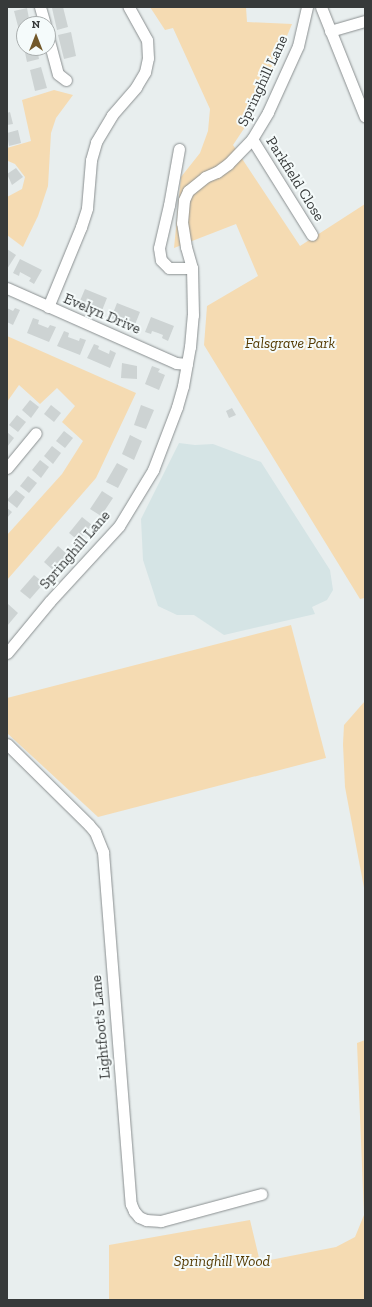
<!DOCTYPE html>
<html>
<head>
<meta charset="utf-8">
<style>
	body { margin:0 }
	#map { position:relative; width:372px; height:1307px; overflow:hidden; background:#e8eeee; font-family:"Zilla Slab",serif }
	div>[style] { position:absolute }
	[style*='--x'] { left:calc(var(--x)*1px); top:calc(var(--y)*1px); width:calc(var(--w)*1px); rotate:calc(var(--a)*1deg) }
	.built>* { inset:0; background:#d5e4e5 }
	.green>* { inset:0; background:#f5dbb2 }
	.building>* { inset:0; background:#cdd3d3 }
	.roads { filter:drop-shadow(0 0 1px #8a8f90) drop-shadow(0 0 1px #8a8f90) }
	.street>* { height:11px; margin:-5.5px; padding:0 5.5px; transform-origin:5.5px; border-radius:5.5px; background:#fff }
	span { translate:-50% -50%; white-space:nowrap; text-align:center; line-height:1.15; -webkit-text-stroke:4px #f5fbfb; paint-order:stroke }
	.street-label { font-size:15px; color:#373a3a }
	.park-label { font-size:15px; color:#553b03; font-style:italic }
	.frame { position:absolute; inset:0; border:8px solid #373a3a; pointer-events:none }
	.north { position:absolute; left:16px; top:16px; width:40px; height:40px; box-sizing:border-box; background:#f5fbfb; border:1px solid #a9aeae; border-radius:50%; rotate:0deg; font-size:11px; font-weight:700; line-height:16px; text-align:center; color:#373a3a }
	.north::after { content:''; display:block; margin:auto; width:14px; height:18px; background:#72582a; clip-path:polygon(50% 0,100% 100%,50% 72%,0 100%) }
</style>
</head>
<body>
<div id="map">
	<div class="built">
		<i style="clip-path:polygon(179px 443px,195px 445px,213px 444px,261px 462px,330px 570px,333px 590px,327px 600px,312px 607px,315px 614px,224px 635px,194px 615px,177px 615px,158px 606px,143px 560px,141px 519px)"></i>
	</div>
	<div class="green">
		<i style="clip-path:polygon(150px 7px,246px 7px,247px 22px,292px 24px,255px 112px,233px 145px,300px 246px,365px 204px,365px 598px,360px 599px,204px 345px,207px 306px,258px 276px,236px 224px,174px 248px,181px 177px,200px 153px,208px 131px,210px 109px,173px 28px,165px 30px)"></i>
		<i style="clip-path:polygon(54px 90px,73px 95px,56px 118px,51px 133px,48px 186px,38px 216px,23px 247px,7px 235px,7px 197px,22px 189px,25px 177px,15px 164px,8px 161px,7px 148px,31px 141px,22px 100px)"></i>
		<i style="clip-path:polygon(7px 336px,136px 393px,96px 478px,7px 580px,7px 535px,62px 474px,83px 441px,62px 422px,75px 406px,57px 388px,40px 404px,19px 385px,7px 402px)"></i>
		<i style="clip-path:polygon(291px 625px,326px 758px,98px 817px,7px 733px,7px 698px)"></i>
		<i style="clip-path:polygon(365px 701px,365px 893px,345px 787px,343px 744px,344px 725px)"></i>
		<i style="clip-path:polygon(365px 1040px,365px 1300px,109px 1300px,109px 1245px,250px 1220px,260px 1262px,336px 1247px,355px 1237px,364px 1215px,357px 1043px)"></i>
	</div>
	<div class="building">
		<i style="clip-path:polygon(63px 7px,68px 27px,57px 30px,52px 8px)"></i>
		<i style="clip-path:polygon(27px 8px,30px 24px,24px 24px,24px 33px,20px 34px,14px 11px)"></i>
		<i style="clip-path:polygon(71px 32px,76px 56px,64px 59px,58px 35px)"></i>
		<i style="clip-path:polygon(24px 48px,37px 48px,39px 59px,27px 62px)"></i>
		<i style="clip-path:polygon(41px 67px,47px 88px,35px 91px,30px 70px)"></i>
		<i style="clip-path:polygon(10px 112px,13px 124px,7px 125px,7px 113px)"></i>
		<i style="clip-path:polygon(18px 130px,21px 143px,9px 146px,7px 133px)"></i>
		<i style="clip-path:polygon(16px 168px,23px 177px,12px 185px,7px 174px)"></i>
		<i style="clip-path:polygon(7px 249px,16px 255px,7px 269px)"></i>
		<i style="clip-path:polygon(20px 259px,42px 270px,34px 284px,29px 281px,31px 278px,20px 272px,19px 276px,13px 273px)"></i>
		<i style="clip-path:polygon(85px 289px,107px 298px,101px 313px,95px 310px,97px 307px,86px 302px,84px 306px,79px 303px)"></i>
		<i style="clip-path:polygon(117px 303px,140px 312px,134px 327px,128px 325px,129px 321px,119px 317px,117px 320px,111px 318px)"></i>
		<i style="clip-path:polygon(7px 308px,13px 311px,15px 308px,20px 310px,13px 325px,7px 322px)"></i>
		<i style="clip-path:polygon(151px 317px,174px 326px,168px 341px,162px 338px,163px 335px,158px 333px,152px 331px,151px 334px,145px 332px)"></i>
		<i style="clip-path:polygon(33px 318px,39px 320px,38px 324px,48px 328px,50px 325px,56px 327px,49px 342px,27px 333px)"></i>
		<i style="clip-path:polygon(64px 331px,69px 333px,68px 337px,79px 341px,80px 338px,86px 340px,80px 355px,57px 346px)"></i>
		<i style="clip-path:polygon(94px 344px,99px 346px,98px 349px,109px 354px,110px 350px,116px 353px,110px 368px,87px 358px)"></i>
		<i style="clip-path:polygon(122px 363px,137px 366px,137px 379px,121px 378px)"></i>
		<i style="clip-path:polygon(152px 366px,160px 369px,158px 372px,165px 375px,159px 390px,145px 384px)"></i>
		<i style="clip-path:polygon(30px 400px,39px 407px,31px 418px,22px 410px)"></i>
		<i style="clip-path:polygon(51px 405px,61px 413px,54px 422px,44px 414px)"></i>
		<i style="clip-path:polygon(141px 405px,154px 410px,146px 429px,134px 425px)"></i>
		<i style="clip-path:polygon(232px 408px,236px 415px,229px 418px,226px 411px)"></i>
		<i style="clip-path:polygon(17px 415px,26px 422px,18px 432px,9px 425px)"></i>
		<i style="clip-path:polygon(64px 431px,73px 438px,65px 448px,56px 441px)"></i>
		<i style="clip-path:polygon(7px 432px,14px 438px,7px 447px)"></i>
		<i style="clip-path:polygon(130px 435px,142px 441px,134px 460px,122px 454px)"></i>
		<i style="clip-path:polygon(52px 446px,61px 453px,53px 464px,44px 456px)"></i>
		<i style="clip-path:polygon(40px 460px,49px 467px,41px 478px,32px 470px)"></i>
		<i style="clip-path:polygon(117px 463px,128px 469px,118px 488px,106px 482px)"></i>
		<i style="clip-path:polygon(28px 476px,37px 483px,29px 493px,20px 486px)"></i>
		<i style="clip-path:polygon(16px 490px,25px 497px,17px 508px,7px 500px)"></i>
		<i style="clip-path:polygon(102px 491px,113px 498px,101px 516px,90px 509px)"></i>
		<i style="clip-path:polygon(7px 508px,12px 512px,7px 518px)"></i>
		<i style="clip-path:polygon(82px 517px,92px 525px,79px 541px,69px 533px)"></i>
		<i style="clip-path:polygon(58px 546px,68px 555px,54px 571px,44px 562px)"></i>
		<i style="clip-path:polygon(34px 575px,44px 583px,30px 599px,20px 591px)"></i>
		<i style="clip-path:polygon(8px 604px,18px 613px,7px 626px,7px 606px)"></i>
	</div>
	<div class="roads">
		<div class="street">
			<i style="--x:40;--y:7;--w:18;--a:74"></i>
			<i style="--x:321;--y:7;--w:118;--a:68.2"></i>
			<i style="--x:330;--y:31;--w:36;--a:-16"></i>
			<i style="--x:48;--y:37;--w:38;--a:75"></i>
			<i style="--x:58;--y:74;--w:10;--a:37"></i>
			<i style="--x:252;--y:139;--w:113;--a:58"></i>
			<i style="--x:179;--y:149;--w:57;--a:100.1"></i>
			<i style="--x:169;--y:205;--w:44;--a:103.1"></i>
			<i style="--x:159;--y:248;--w:12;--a:81"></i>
			<i style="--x:161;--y:260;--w:11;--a:45"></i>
			<i style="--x:169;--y:268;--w:23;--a:0"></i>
			<i style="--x:7;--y:288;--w:185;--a:23.9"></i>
			<i style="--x:176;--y:363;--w:11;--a:5"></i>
			<i style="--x:48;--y:307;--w:87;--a:-67.6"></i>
			<i style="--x:81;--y:227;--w:20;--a:-72"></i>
			<i style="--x:87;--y:208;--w:48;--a:-85.2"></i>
			<i style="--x:91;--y:160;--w:19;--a:-74"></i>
			<i style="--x:96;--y:142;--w:31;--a:-59"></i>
			<i style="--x:112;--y:115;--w:37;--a:-49"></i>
			<i style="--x:136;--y:87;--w:17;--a:-59"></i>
			<i style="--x:145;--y:72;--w:14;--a:-78"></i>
			<i style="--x:148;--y:58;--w:18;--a:-93"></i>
			<i style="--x:147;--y:40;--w:38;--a:-119"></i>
			<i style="--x:7;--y:468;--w:45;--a:-50.4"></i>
			<i style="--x:7;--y:653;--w:67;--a:-50.4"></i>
			<i style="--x:50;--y:601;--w:102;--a:-47.4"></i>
			<i style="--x:119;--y:526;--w:66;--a:-58.7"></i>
			<i style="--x:153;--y:470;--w:67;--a:-69.1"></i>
			<i style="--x:177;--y:407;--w:22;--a:-74"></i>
			<i style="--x:183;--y:386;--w:40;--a:-80"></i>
			<i style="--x:190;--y:347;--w:32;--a:-85"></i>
			<i style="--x:193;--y:315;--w:47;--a:-91.2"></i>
			<i style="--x:192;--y:268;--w:22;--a:-106"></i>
			<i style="--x:186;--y:247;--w:24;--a:-99"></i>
			<i style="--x:182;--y:223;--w:23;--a:-85"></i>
			<i style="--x:184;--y:200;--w:10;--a:-66"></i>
			<i style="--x:188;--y:191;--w:22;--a:-39"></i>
			<i style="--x:205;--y:177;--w:13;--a:-23"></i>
			<i style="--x:217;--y:172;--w:14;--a:-36"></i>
			<i style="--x:228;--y:164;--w:35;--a:-46"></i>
			<i style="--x:252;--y:139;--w:31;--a:-59"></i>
			<i style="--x:268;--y:112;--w:72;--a:-65.6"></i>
			<i style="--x:298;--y:46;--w:40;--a:-77"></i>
			<i style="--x:7;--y:744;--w:115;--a:44.6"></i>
			<i style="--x:89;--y:825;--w:9;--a:49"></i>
			<i style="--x:95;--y:832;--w:22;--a:68"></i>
			<i style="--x:103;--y:852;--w:353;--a:85.5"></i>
			<i style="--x:131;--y:1204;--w:8;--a:67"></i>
			<i style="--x:134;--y:1211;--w:8;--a:50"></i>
			<i style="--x:139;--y:1217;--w:8;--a:23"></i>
			<i style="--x:146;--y:1220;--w:15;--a:4"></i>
			<i style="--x:161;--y:1221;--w:104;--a:-15.1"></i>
		</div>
	</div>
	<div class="street-label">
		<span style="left:263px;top:81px;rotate:-65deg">Springhill Lane</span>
		<span style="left:295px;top:179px;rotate:58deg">Parkfield Close</span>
		<span style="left:102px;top:314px;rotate:23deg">Evelyn Drive</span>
		<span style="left:75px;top:550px;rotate:-49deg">Springhill Lane</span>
		<span style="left:101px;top:1027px;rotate:-95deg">Lightfoot's Lane</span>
	</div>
	<div class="park-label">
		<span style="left:290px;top:344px">Falsgrave Park</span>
		<span style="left:222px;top:1262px">Springhill Wood</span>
	</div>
	<div class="frame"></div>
	<div class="north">N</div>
</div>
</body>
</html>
